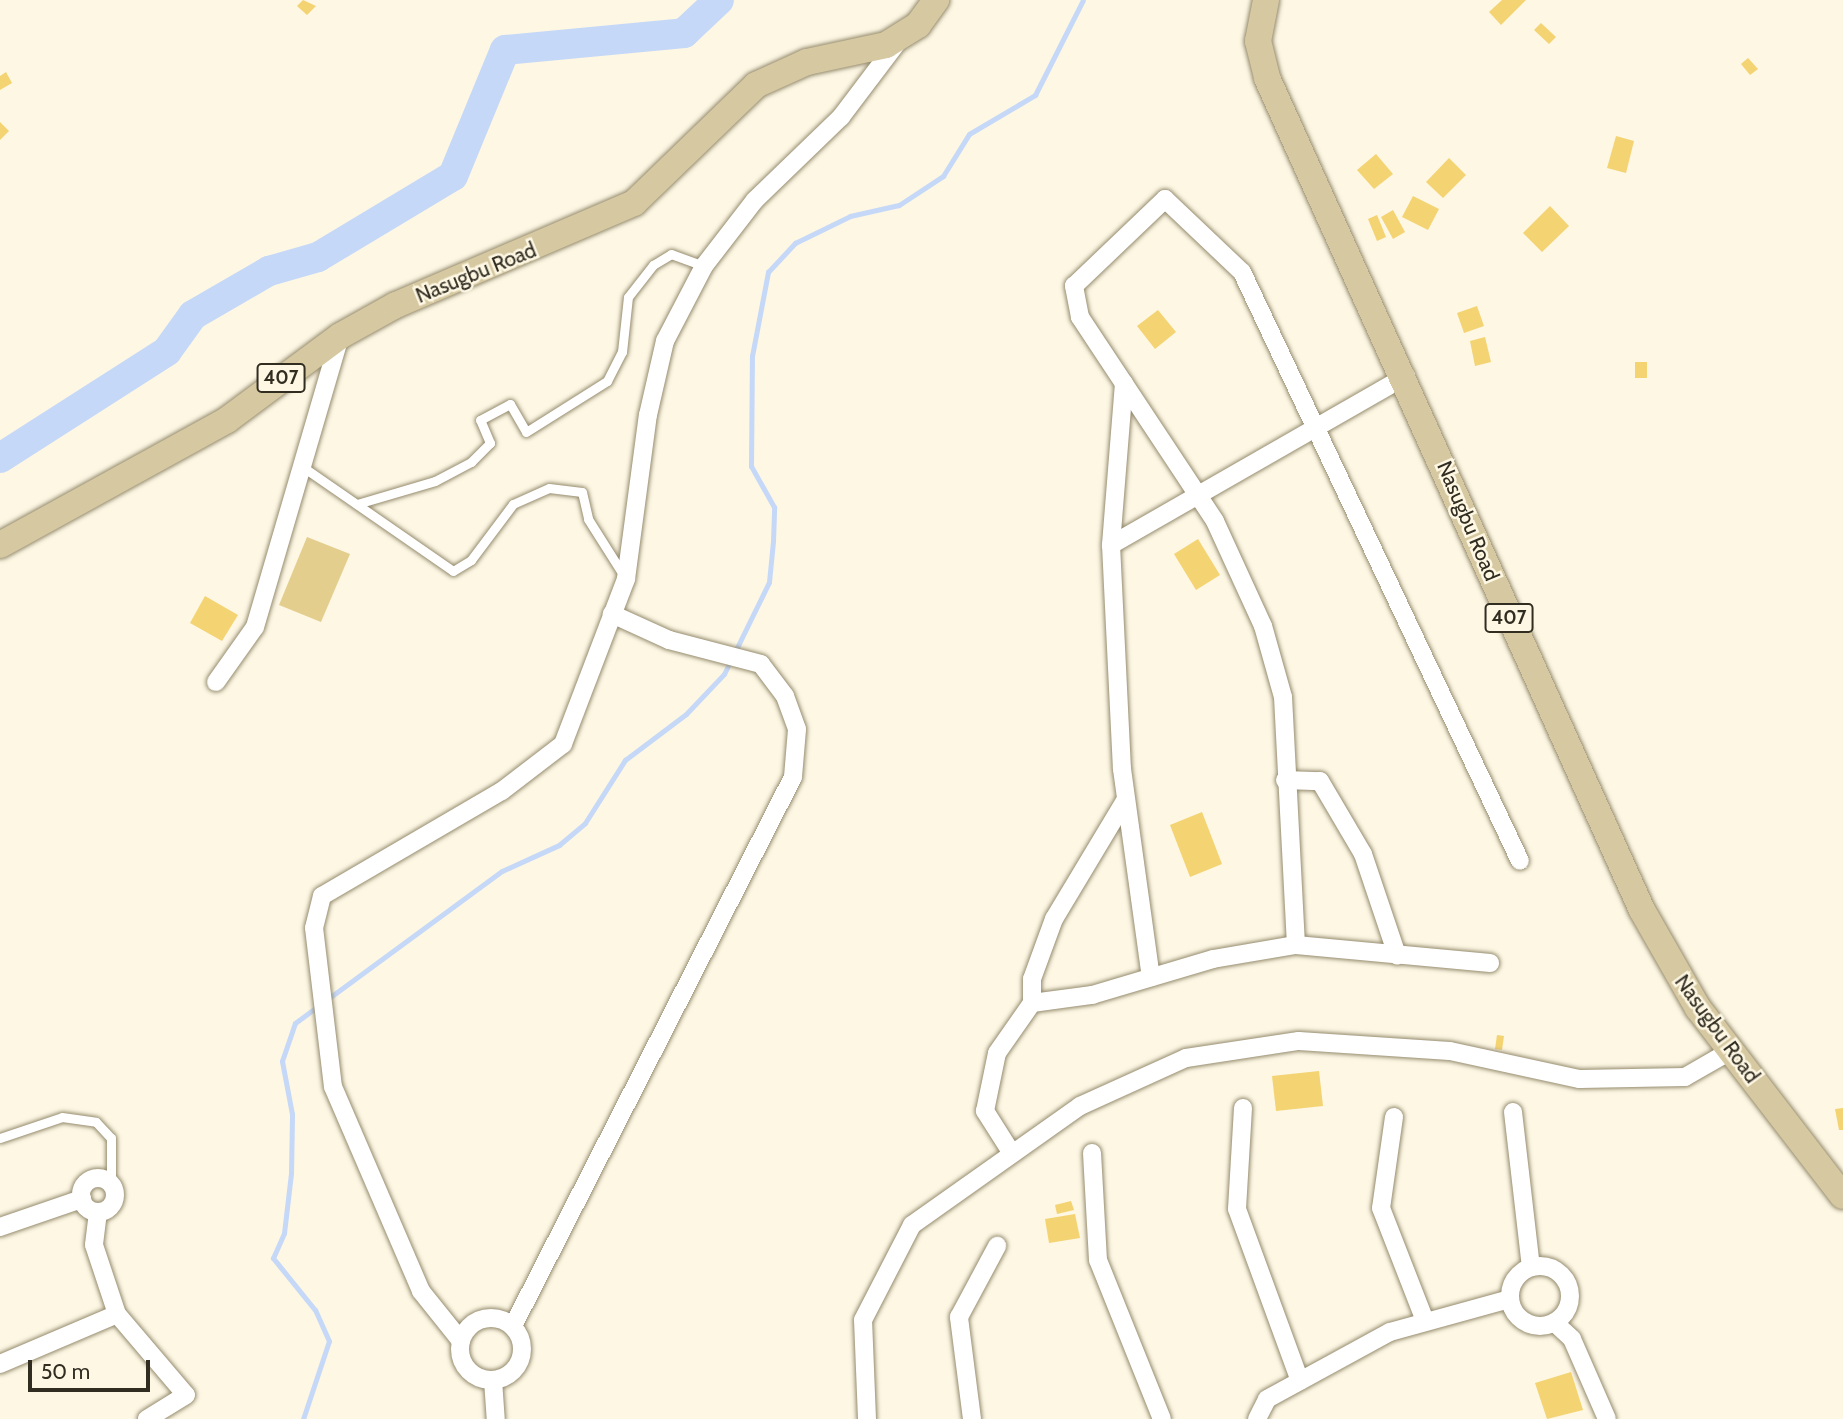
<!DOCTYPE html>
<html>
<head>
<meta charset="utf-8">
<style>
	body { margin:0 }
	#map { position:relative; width:1843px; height:1419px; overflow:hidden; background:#fdf7e4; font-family:Cabin,sans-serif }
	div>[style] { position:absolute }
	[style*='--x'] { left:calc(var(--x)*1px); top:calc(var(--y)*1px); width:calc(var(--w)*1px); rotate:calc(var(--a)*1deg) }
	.green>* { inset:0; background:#e4ce8e }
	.stream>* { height:5px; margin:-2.5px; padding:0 2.5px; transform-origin:2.5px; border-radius:2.5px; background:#c5d8f8 }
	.river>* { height:30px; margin:-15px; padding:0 15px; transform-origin:15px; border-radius:15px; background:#c5d8f8 }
	.building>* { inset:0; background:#f4d372 }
	.roads { filter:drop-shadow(0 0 2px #958b6e) drop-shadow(0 0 2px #958b6e) }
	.lane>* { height:9px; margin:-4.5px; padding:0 4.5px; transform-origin:4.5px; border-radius:4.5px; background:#fff }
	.street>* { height:18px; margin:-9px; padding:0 9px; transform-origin:9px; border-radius:9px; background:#fff }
	.street>.ring { margin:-9px; padding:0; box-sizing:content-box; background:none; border:18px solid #fff; border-radius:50% }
	.primary>* { height:26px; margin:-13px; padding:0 13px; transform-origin:13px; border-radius:13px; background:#d6c9a1 }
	span { translate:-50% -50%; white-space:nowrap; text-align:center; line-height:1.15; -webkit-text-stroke:5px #fdf7e4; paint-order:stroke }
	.shield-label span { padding:2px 5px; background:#fdf7e4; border:2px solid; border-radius:5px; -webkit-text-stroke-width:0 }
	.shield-label { font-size:19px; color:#312d21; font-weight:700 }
	.street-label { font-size:21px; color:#312d21 }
	.scale { position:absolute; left:28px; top:1360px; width:122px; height:32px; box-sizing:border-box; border:4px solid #312d21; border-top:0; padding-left:9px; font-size:21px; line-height:24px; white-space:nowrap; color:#312d21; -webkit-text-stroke:5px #fdf7e4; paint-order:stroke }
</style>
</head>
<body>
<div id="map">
	<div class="green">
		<i style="clip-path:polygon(307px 537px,350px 554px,321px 622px,279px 605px)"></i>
	</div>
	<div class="stream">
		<i style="--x:303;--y:1419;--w:82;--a:-71.6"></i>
		<i style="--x:329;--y:1341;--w:34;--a:-114"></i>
		<i style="--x:315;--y:1310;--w:67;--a:-128.9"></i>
		<i style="--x:273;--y:1258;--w:27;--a:-66"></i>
		<i style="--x:284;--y:1233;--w:60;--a:-83.3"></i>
		<i style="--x:291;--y:1173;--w:59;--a:-89"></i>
		<i style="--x:292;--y:1114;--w:54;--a:-100.7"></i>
		<i style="--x:282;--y:1061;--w:40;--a:-71.1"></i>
		<i style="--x:295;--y:1023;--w:257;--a:-36.3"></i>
		<i style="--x:502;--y:871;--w:63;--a:-24.5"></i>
		<i style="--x:559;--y:845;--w:34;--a:-40"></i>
		<i style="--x:585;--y:823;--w:75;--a:-57.6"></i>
		<i style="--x:625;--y:760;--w:76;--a:-37"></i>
		<i style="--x:686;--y:714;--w:55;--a:-46.5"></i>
		<i style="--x:724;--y:674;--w:102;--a:-63.9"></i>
		<i style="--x:769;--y:582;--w:41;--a:-84.4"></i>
		<i style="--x:773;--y:541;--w:34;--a:-88"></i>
		<i style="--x:774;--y:507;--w:47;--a:-119.3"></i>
		<i style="--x:751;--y:466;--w:110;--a:-89.5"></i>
		<i style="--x:752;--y:356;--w:86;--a:-79.2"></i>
		<i style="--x:768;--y:272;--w:40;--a:-47"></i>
		<i style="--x:795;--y:243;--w:61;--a:-26.1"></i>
		<i style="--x:850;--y:216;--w:50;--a:-12.7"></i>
		<i style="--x:899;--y:205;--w:53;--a:-33.4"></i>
		<i style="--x:943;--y:176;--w:49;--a:-58.2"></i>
		<i style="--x:969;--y:134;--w:77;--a:-30.6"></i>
		<i style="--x:1035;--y:95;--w:106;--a:-63.2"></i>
	</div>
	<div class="river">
		<i style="--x:0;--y:458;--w:198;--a:-32.6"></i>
		<i style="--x:167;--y:351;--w:44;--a:-54.2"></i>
		<i style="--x:193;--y:315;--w:88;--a:-30.1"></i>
		<i style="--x:269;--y:271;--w:51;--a:-15.9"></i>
		<i style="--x:318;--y:257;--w:157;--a:-31"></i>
		<i style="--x:453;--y:176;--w:136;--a:-67.6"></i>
		<i style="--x:505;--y:50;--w:180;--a:-5.4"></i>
		<i style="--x:684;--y:33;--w:48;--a:-43.3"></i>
	</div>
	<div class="building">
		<i style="clip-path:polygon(303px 0,316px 6px,307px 15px,297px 6px)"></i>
		<i style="clip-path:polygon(1502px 0,1526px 0,1501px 25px,1489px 12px)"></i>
		<i style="clip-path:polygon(1541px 23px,1556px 37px,1549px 44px,1534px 30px)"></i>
		<i style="clip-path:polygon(1748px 58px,1758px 69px,1750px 75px,1741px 64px)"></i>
		<i style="clip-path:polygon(6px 72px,12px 83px,0 90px,0 76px)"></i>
		<i style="clip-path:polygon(0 122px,9px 131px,0 140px)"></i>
		<i style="clip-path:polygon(1616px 136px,1634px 141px,1626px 173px,1607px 168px)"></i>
		<i style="clip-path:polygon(1376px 154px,1393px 174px,1374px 189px,1357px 170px)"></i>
		<i style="clip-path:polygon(1449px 158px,1466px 175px,1443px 198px,1426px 182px)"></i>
		<i style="clip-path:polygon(1413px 196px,1439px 209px,1428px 230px,1402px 217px)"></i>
		<i style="clip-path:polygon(1550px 206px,1569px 226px,1542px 252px,1523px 233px)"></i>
		<i style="clip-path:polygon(1393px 210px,1405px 232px,1393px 239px,1381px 217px)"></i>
		<i style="clip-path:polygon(1377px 215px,1386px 237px,1377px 241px,1368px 219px)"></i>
		<i style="clip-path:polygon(1477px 306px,1484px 326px,1464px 333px,1457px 313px)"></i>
		<i style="clip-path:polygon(1158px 310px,1176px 332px,1155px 349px,1137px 326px)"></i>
		<i style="clip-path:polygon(1485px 337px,1491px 362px,1475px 366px,1470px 341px)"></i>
		<i style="clip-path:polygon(1635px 362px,1647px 362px,1647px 378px,1635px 378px)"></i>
		<i style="clip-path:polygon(1198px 539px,1220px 575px,1196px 590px,1174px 554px)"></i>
		<i style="clip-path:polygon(205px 596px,238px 615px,222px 641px,190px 623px)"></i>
		<i style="clip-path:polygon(1202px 812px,1222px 864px,1190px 877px,1170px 825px)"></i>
		<i style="clip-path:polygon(1497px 1035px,1504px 1036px,1502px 1050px,1495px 1049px)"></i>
		<i style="clip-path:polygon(1319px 1071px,1323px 1106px,1276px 1111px,1272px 1076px)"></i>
		<i style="clip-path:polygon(1843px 1108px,1843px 1130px,1839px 1130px,1835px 1109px)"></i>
		<i style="clip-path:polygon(1071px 1201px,1074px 1210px,1057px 1214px,1055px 1205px)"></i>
		<i style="clip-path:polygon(1075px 1214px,1080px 1238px,1049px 1243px,1045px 1219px)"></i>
		<i style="clip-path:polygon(1571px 1372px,1583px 1410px,1547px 1419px,1535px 1383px)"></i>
	</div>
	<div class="roads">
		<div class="lane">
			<i style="--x:300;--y:465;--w:186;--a:34.7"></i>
			<i style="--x:453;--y:571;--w:21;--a:-31"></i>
			<i style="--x:471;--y:560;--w:70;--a:-53.1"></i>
			<i style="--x:513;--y:504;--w:39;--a:-24"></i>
			<i style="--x:549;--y:488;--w:33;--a:7"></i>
			<i style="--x:582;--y:492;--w:28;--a:77"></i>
			<i style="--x:588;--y:519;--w:67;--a:57.7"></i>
			<i style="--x:357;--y:504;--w:81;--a:-16.4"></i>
			<i style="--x:435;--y:481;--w:41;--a:-27.8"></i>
			<i style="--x:471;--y:462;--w:27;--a:-45"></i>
			<i style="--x:490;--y:443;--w:25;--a:-113"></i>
			<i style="--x:480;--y:420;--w:34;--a:-28"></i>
			<i style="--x:510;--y:404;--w:32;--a:60"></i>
			<i style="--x:526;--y:432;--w:96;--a:-32.2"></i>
			<i style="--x:607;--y:381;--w:33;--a:-63"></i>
			<i style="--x:622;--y:352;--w:55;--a:-83.8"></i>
			<i style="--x:628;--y:297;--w:41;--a:-52"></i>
			<i style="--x:653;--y:265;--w:21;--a:-31"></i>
			<i style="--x:671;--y:254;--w:35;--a:20"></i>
			<i style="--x:0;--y:1138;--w:65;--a:-18.7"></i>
			<i style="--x:62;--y:1117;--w:34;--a:8"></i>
			<i style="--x:96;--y:1122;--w:22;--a:47"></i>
			<i style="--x:111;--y:1138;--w:45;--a:90"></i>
		</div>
		<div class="street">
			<i style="--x:1124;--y:383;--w:163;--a:94.6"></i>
			<i style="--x:1111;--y:545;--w:224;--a:87.2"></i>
			<i style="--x:1122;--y:769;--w:210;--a:82.1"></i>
			<i style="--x:1111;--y:545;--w:340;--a:-29.8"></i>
			<i style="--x:216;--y:682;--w:67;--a:-54.7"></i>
			<i style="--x:255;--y:627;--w:303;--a:-73.7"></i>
			<i style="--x:1285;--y:780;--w:35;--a:2"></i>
			<i style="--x:1320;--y:781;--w:85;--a:59.5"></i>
			<i style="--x:1363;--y:854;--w:107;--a:71.4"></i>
			<i style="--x:1296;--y:945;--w:248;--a:-93"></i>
			<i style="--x:1283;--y:697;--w:74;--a:-105.7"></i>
			<i style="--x:1263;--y:626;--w:115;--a:-114.6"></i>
			<i style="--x:1215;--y:521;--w:245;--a:-123.5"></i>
			<i style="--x:1080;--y:317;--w:32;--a:-101"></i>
			<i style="--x:1074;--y:286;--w:126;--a:-43.7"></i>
			<i style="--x:1165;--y:199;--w:106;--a:43.5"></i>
			<i style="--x:1242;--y:272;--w:651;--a:64.73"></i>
			<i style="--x:1032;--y:1003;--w:24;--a:-90"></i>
			<i style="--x:1032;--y:979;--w:64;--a:-69.9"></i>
			<i style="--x:1054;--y:919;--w:138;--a:-59"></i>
			<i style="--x:1243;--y:1108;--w:101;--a:93.4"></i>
			<i style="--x:1237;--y:1209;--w:183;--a:69.9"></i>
			<i style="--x:1513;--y:1112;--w:156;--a:83.4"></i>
			<i style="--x:1394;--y:1117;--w:92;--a:98.1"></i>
			<i style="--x:1381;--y:1208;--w:121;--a:68.7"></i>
			<i style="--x:1011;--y:1152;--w:49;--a:-122.4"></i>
			<i style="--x:985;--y:1111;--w:59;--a:-78.3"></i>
			<i style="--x:997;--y:1053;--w:61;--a:-55"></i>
			<i style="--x:1032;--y:1003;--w:61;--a:-7.6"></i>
			<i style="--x:1092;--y:995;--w:126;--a:-16.6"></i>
			<i style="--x:1213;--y:959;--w:84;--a:-9.6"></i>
			<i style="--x:1296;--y:945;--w:195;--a:5.3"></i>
			<i style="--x:1092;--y:1153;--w:107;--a:86.8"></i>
			<i style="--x:1098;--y:1260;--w:171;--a:68.1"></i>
			<i class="ring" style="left:81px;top:1178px;width:16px;height:16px"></i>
			<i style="--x:98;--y:1212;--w:33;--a:97"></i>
			<i style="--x:94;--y:1245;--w:73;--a:71.6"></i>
			<i style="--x:117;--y:1314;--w:106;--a:49.6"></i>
			<i style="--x:186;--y:1395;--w:46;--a:148.4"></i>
			<i style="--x:0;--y:1227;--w:87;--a:-18.9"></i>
			<i class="ring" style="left:1510px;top:1266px;width:42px;height:42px"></i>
			<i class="ring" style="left:460px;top:1318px;width:44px;height:44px"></i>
			<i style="--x:1555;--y:1323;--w:23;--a:43"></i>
			<i style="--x:1572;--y:1339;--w:87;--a:66.4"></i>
			<i style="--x:513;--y:1326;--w:616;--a:-62.98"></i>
			<i style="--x:793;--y:777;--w:48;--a:-85.2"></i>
			<i style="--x:797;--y:729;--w:35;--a:-110"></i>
			<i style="--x:785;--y:696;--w:40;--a:-127"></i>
			<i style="--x:761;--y:664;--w:95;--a:-165.4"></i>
			<i style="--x:669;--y:640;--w:63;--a:-155.5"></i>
			<i style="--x:461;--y:1341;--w:64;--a:-128.7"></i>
			<i style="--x:421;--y:1291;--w:222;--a:-113.3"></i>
			<i style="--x:333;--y:1087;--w:160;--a:-96.8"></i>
			<i style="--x:314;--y:928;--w:33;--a:-76"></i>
			<i style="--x:322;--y:896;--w:208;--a:-30.3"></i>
			<i style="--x:502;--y:791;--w:77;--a:-37.6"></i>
			<i style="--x:563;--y:744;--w:177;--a:-69.1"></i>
			<i style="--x:626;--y:579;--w:165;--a:-82.4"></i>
			<i style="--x:648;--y:415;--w:76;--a:-77.1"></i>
			<i style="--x:665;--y:341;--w:85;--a:-62.5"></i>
			<i style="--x:704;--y:266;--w:83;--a:-52.3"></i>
			<i style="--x:755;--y:200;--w:120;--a:-44"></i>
			<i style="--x:841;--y:117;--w:98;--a:-52.9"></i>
			<i style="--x:0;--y:1364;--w:127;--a:-23.1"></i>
			<i style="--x:493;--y:1380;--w:39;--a:86"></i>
			<i style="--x:867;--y:1419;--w:99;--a:-92.3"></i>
			<i style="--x:863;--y:1320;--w:107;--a:-62.7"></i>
			<i style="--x:912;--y:1225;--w:206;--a:-35.3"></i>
			<i style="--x:1080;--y:1106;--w:116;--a:-24.4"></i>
			<i style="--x:1186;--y:1058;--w:114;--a:-8.6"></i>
			<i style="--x:1299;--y:1041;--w:151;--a:3.8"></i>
			<i style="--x:1450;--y:1051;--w:133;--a:12.2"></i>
			<i style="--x:1580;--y:1079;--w:105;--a:-1.1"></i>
			<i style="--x:1685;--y:1077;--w:54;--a:-29.9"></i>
			<i style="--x:972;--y:1419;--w:103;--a:-97.3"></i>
			<i style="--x:959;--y:1317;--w:81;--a:-61.8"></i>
			<i style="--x:1257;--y:1419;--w:22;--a:-63"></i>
			<i style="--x:1267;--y:1399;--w:140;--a:-28.6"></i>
			<i style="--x:1390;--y:1332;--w:124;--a:-15.4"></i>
		</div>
		<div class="primary">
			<i style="--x:1266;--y:0;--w:42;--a:101"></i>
			<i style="--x:1258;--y:41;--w:38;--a:76"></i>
			<i style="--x:1267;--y:78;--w:913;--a:65.74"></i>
			<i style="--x:1642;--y:910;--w:113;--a:60.3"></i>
			<i style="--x:1698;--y:1008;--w:237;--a:52.4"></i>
			<i style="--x:0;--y:545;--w:259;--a:-28.8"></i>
			<i style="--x:227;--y:420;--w:141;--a:-36.6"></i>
			<i style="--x:340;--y:336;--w:64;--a:-29"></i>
			<i style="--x:396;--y:305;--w:259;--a:-23.2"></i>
			<i style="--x:634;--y:203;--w:170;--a:-44"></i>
			<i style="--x:756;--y:85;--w:56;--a:-24.3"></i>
			<i style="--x:807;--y:62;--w:81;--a:-12.1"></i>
			<i style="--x:886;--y:45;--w:38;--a:-32"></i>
			<i style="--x:918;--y:25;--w:31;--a:-54"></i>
		</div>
	</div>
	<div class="shield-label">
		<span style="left:281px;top:378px">407</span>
		<span style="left:1509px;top:618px">407</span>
	</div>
	<div class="street-label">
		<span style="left:476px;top:273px;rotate:-22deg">Nasugbu Road</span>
		<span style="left:1468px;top:521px;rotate:67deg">Nasugbu Road</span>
		<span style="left:1717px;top:1029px;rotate:54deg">Nasugbu Road</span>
	</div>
	<div class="scale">50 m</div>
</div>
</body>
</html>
